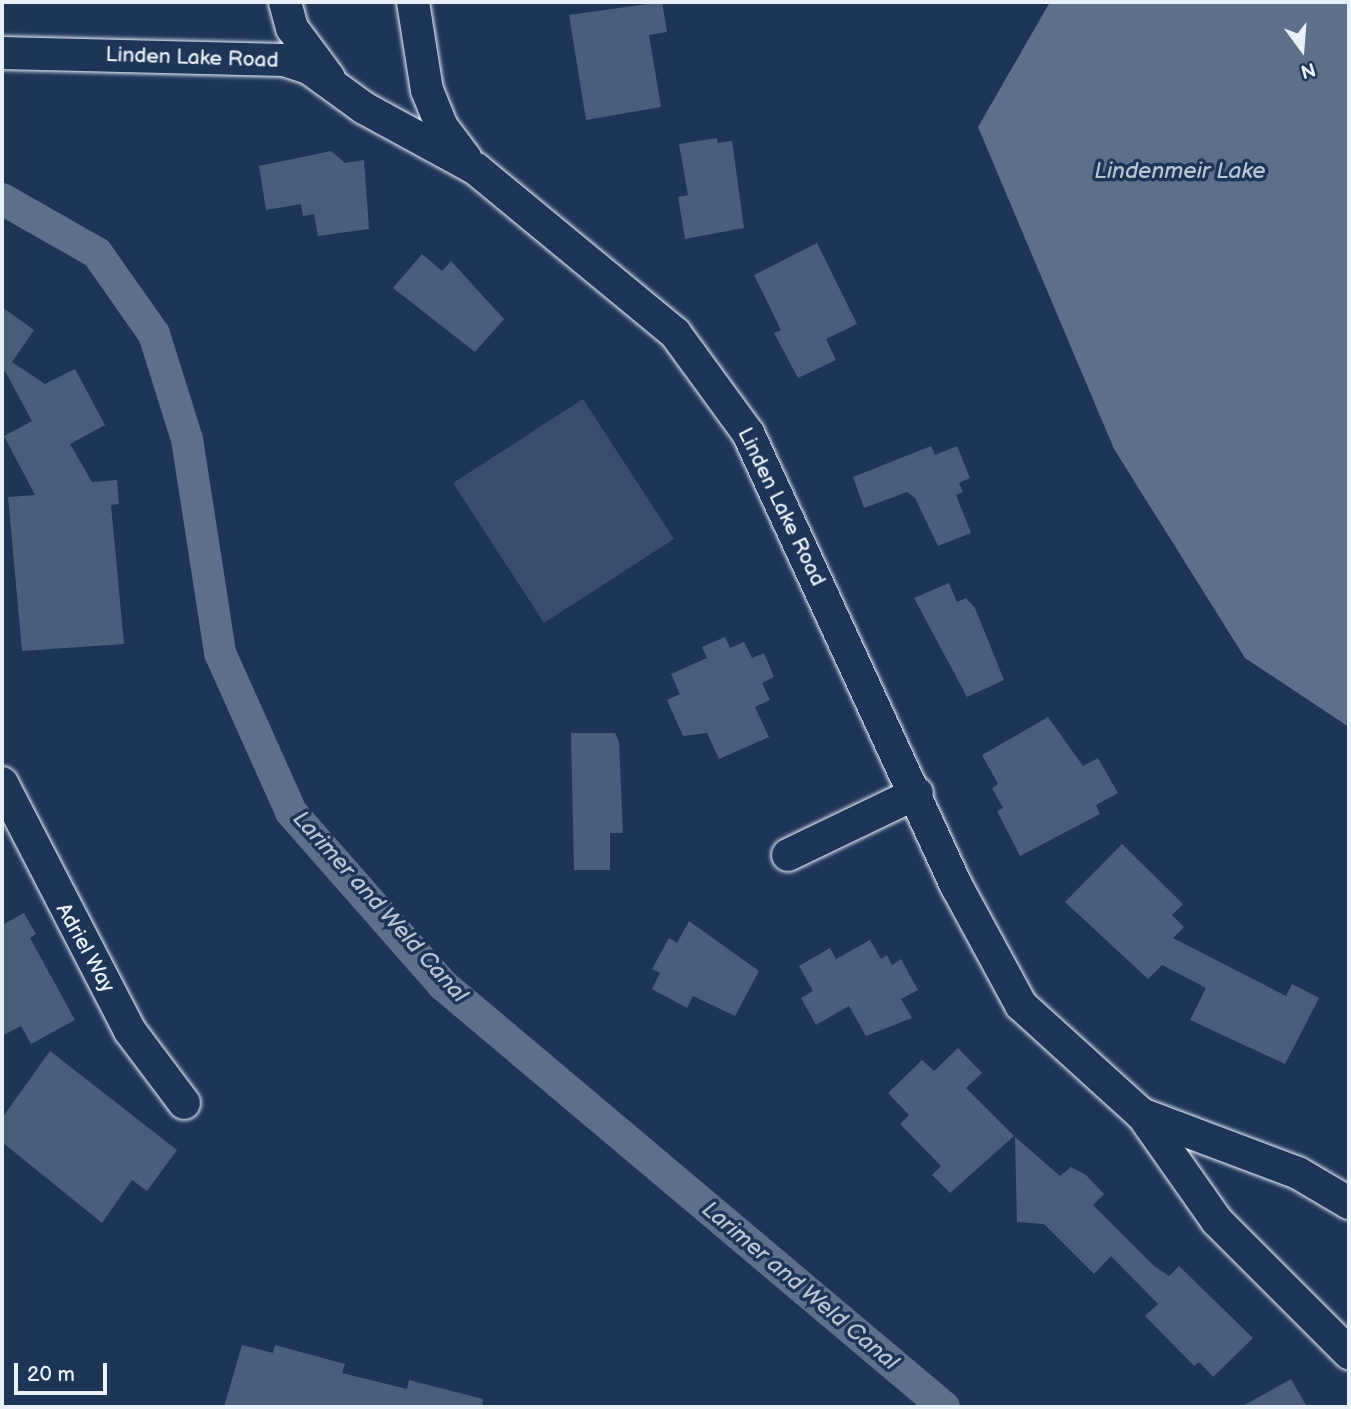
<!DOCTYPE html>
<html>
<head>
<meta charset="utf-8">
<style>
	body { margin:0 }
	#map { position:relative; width:1351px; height:1409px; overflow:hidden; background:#1d3557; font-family:"Balsamiq Sans",sans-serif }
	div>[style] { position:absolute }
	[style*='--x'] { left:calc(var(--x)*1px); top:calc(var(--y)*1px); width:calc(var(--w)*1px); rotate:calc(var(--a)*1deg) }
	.green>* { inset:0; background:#374d6c }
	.water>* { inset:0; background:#5d7089 }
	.canal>* { height:32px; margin:-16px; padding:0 16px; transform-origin:16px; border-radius:16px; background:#5d7089 }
	.building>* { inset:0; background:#495e7a }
	.roads { filter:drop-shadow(0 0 2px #e8f1f8) drop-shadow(0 0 2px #e8f1f8) }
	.minor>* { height:32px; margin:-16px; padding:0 16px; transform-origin:16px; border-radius:16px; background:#1d3557 }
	span { translate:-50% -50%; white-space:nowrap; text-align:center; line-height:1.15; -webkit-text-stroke:7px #1d3557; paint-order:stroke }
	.street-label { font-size:21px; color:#e8f1f8 }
	.water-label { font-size:23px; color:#b7c4d1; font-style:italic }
	.frame { position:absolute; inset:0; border:4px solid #e8f1f8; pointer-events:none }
	.north { position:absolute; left:1267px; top:14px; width:70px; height:70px; -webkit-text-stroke:5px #1d3557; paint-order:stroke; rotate:164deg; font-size:19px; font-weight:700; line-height:28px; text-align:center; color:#e8f1f8 }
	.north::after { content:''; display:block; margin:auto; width:24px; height:32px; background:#e8f1f8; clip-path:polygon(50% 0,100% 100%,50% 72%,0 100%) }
	.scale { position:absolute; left:14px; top:1363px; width:93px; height:32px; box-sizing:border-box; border:4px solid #e8f1f8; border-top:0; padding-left:9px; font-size:21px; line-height:24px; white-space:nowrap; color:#e8f1f8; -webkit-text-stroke:5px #1d3557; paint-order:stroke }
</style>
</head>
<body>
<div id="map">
	<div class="green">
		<i style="clip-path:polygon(583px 399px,674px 539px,544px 623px,453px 483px)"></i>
	</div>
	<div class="water">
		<i style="clip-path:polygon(1050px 2px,1349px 2px,1349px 727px,1245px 658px,1114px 449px,978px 127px)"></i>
	</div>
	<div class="canal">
		<i style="--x:2;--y:199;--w:109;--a:29.6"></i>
		<i style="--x:97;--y:253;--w:99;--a:54.9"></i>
		<i style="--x:154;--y:334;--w:110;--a:72.6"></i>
		<i style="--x:187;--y:439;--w:217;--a:81.2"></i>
		<i style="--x:220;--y:653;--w:174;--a:65.9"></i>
		<i style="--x:291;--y:812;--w:230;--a:48.7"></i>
		<i style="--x:443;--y:985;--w:655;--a:40.11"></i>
	</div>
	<div class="building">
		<i style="clip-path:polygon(662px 2px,667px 32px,649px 35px,661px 107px,586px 120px,569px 15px)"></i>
		<i style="clip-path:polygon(717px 138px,718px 143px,732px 141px,744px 228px,685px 239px,678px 197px,688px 195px,679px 144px)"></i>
		<i style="clip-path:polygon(331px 151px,345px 163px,364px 160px,369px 229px,318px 236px,314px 214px,303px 216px,301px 204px,266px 210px,259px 166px)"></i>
		<i style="clip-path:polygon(817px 243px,857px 324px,826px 339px,836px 360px,798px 378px,774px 333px,781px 330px,754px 275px)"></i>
		<i style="clip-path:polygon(422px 254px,442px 271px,451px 261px,504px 319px,475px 352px,393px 288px)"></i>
		<i style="clip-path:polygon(2px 307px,34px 330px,12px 362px,45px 384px,75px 369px,105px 425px,70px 444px,92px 482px,117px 480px,119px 504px,111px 505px,124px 644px,22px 651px,8px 497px,35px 495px,4px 436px,32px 421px,5px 371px,2px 376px)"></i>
		<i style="clip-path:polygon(931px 446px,935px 455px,957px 446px,970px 478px,959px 483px,963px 492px,956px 495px,971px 533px,938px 546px,915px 498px,907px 492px,864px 508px,853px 477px)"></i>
		<i style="clip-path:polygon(949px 583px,957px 602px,966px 598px,975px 608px,1004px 680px,967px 697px,914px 598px)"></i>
		<i style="clip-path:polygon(725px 637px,730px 648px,744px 642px,752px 658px,764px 653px,774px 677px,762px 683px,770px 700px,755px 707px,769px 737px,719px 759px,707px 733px,683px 736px,667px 700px,680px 694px,671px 674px,707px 658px,702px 647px)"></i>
		<i style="clip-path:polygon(1048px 717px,1083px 766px,1098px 758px,1118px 793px,1096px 805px,1100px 814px,1020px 856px,997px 811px,1003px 808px,992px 788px,998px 784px,982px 755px)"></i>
		<i style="clip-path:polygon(571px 733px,615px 733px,619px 742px,623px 833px,610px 833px,610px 870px,574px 870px)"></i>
		<i style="clip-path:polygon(1122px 844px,1183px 904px,1172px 915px,1184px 927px,1173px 938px,1286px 996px,1292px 984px,1319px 998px,1285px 1064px,1190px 1020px,1206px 988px,1162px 965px,1148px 979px,1065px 902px)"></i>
		<i style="clip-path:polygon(24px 913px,36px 934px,30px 938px,75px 1020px,31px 1044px,21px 1026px,2px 1036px,2px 925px)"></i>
		<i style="clip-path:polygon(689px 921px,759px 971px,735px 1016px,693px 996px,687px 1008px,652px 989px,660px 973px,652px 969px,669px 938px,677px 943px)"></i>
		<i style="clip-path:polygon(870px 940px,881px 959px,887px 955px,892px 965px,901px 959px,918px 990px,901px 999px,912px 1018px,866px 1036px,849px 1006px,816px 1025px,801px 998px,813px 991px,799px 966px,830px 948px,836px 959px)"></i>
		<i style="clip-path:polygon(958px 1048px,982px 1073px,966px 1088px,1014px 1136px,950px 1193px,932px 1175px,941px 1166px,900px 1124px,909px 1115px,888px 1093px,922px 1060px,934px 1071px)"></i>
		<i style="clip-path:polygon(50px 1051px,177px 1150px,147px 1191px,132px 1180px,102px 1223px,2px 1142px,2px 1118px)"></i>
		<i style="clip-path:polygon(1015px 1137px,1060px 1176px,1071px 1167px,1086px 1175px,1104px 1194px,1093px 1205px,1154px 1266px,1169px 1276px,1179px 1266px,1253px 1338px,1213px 1377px,1199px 1362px,1194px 1366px,1145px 1316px,1158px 1304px,1111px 1256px,1094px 1274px,1044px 1224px,1017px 1222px)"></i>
		<i style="clip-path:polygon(242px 1345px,273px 1353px,275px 1345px,345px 1364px,342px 1373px,407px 1389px,409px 1380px,483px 1399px,482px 1407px,224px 1407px)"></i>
		<i style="clip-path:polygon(1291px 1379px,1307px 1407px,1241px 1407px)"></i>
	</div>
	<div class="roads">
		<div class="minor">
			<i style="--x:285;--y:2;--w:27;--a:75"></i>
			<i style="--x:292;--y:28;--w:62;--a:53.5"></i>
			<i style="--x:413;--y:2;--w:89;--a:81"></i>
			<i style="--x:427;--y:90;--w:40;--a:68"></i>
			<i style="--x:442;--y:127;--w:39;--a:53"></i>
			<i style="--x:2;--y:53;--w:282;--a:1.4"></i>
			<i style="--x:284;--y:60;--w:26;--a:18"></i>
			<i style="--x:309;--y:68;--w:68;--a:36"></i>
			<i style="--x:364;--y:108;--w:128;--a:28.6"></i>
			<i style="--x:476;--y:169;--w:258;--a:39.5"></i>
			<i style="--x:675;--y:333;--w:124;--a:53.9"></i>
			<i style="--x:748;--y:433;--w:500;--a:65.3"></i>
			<i style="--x:957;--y:887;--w:134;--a:61.5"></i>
			<i style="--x:1021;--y:1005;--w:162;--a:42.2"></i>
			<i style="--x:1141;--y:1114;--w:168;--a:20.6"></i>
			<i style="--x:1298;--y:1173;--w:59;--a:30.5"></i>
			<i style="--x:2;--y:783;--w:279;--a:62.7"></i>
			<i style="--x:130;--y:1031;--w:90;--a:53.1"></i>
			<i style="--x:788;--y:855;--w:143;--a:-25.7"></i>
			<i style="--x:1146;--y:1120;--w:123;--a:54.9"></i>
			<i style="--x:1217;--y:1221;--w:187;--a:45"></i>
		</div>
	</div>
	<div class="street-label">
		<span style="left:192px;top:58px;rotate:2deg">Linden Lake Road</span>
		<span style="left:781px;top:507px;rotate:64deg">Linden Lake Road</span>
		<span style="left:85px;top:948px;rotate:61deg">Adriel Way</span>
	</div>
	<div class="water-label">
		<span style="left:1180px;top:171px">Lindenmeir Lake</span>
		<span style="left:380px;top:907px;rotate:48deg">Larimer and Weld Canal</span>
		<span style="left:800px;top:1286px;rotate:40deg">Larimer and Weld Canal</span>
	</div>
	<div class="frame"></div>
	<div class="north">N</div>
	<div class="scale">20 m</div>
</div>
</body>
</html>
